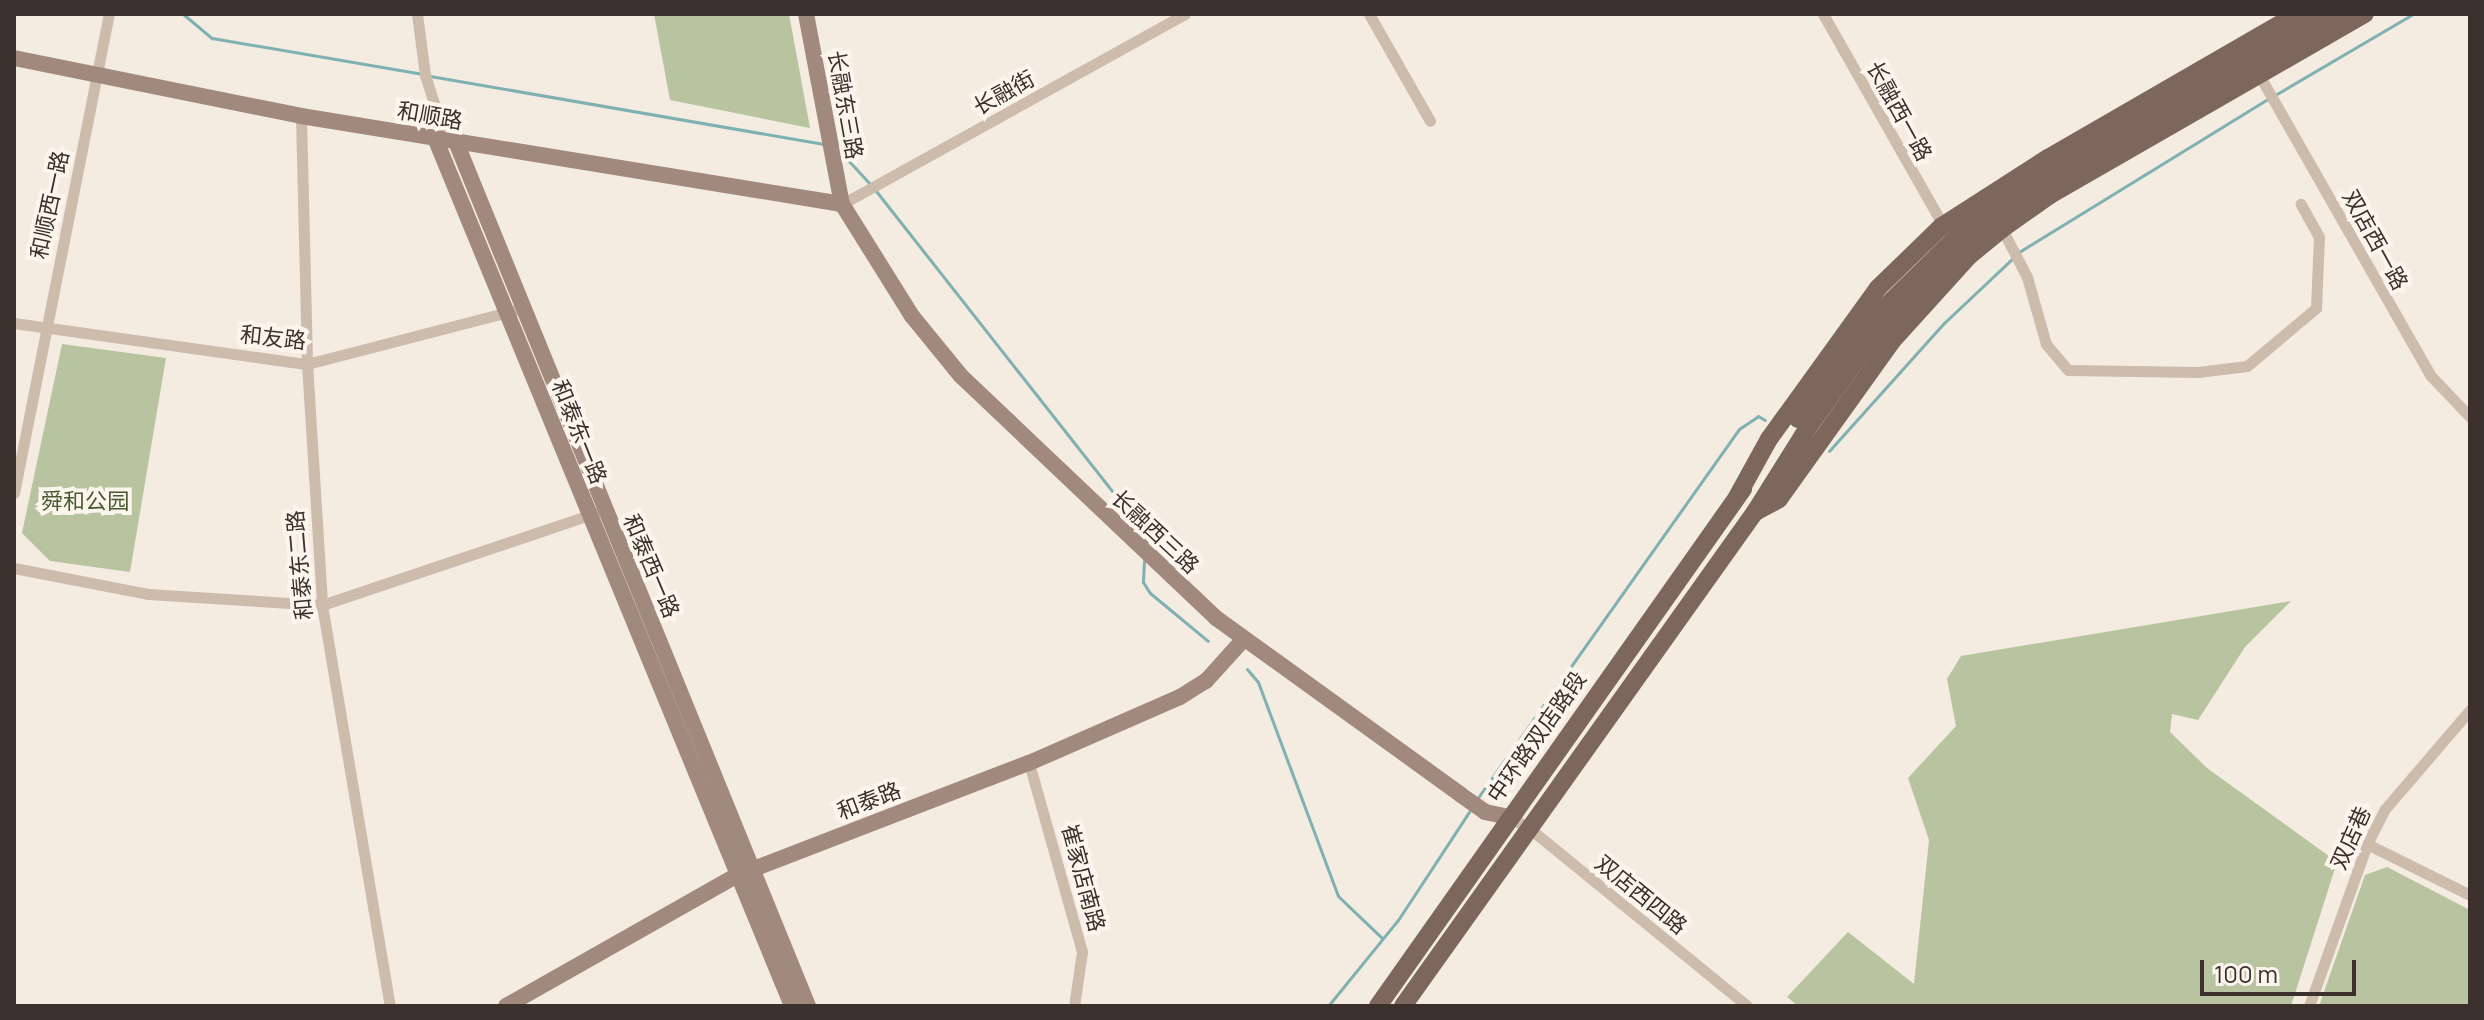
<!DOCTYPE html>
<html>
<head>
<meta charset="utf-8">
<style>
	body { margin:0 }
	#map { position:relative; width:2484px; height:1020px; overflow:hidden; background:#f4ebe1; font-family:Manrope,"Noto Sans SC",sans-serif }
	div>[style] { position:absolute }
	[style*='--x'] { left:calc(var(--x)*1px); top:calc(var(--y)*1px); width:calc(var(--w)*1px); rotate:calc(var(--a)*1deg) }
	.green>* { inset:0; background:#b8c4a0 }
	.stream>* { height:3px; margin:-1.5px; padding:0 1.5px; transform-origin:1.5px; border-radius:1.5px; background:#7fb0b2 }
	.street>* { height:11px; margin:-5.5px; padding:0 5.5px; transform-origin:5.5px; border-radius:5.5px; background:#cdbbac }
	.secondary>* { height:16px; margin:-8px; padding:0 8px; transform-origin:8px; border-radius:8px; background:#a18a7d }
	.primary>* { height:18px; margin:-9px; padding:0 9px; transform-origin:9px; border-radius:9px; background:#7d675c }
	.primary-bridge>* { height:18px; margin:-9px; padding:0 9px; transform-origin:9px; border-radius:9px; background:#7d675c }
	span { translate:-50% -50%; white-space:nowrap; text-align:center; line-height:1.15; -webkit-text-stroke:8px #fbf5ee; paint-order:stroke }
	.street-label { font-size:22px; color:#3b302b }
	.park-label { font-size:22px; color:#4a5a2e }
	.frame { position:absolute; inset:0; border:16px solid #3b302b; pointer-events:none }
	.scale { position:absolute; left:2200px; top:960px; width:156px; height:36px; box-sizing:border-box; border:4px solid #3b302b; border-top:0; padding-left:10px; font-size:24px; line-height:28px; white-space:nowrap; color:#3b302b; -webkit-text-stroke:6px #fbf5ee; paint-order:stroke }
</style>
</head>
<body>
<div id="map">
	<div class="green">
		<i style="clip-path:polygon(654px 14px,789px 14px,810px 128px,670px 100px)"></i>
		<i style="clip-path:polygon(62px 344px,166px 358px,130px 572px,50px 561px,22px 533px)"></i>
		<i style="clip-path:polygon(2291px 601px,2245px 647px,2198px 720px,2172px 714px,2170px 732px,2207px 768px,2337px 862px,2291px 1006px,1798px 1006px,1787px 997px,1848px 932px,1914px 984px,1929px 840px,1908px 778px,1956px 726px,1947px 679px,1961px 656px)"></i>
		<i style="clip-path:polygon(2387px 867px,2470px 910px,2470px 1006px,2319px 1006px,2365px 875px)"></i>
	</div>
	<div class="stream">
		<i style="--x:183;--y:14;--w:38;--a:40"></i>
		<i style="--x:212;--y:38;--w:214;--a:9.7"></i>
		<i style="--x:430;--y:76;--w:401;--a:9.8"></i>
		<i style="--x:2275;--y:95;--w:160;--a:-30.4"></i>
		<i style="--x:836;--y:147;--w:52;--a:47.4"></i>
		<i style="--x:876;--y:191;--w:414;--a:51.8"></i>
		<i style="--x:1132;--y:516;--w:33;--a:61"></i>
		<i style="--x:2019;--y:252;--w:292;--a:-31.6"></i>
		<i style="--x:1829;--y:451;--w:172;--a:-48.1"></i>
		<i style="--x:1944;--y:323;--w:96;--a:-43.3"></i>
		<i style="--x:1144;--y:561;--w:21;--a:93"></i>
		<i style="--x:1143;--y:582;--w:13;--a:58"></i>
		<i style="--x:1150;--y:593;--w:75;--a:39.6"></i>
		<i style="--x:1247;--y:669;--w:17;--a:50"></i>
		<i style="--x:1258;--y:682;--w:228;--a:69.5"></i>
		<i style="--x:1338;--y:896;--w:61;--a:43.7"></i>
		<i style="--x:1477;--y:799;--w:453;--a:-54.7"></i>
		<i style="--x:1739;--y:429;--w:23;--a:-34"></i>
		<i style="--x:1758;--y:416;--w:8;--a:30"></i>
		<i style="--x:1328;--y:1006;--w:111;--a:-50.9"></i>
		<i style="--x:1398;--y:920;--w:133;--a:-56.7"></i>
	</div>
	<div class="street">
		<i style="--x:417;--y:14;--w:62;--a:82.5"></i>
		<i style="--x:425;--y:75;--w:69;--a:72.3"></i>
		<i style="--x:1369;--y:14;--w:123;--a:60.3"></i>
		<i style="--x:1823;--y:14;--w:247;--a:60.4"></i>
		<i style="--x:2258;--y:73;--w:348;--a:60.3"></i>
		<i style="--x:2430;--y:375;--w:58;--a:46.4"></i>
		<i style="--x:301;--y:116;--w:248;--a:88.6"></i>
		<i style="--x:307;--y:364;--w:241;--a:86.4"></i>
		<i style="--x:322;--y:605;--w:407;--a:80.4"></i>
		<i style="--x:842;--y:204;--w:392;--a:-29"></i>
		<i style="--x:2002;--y:229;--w:54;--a:62.5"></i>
		<i style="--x:2027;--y:277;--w:70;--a:74.2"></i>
		<i style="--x:2046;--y:344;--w:34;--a:50"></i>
		<i style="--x:2068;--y:370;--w:130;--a:0.9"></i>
		<i style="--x:2198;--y:372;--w:49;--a:-7"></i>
		<i style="--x:2247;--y:366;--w:90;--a:-40"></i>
		<i style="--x:2316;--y:308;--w:71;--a:-87.6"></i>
		<i style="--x:2319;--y:237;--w:38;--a:-119"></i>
		<i style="--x:14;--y:323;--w:296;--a:8"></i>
		<i style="--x:307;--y:364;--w:223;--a:-14.5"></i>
		<i style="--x:14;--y:493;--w:488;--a:-78.8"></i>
		<i style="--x:14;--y:568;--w:136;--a:11"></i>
		<i style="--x:148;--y:594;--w:174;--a:3.6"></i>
		<i style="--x:322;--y:605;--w:288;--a:-18.6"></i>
		<i style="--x:1029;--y:763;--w:196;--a:74.3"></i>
		<i style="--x:1082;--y:952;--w:55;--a:98.4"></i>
		<i style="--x:1509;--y:817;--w:23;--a:29"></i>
		<i style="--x:1529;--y:828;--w:281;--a:39.2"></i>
		<i style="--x:2367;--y:844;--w:115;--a:26.3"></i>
		<i style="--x:2309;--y:1006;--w:172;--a:-70.3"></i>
		<i style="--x:2367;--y:844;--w:39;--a:-63"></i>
		<i style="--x:2385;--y:809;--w:130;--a:-49.4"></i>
	</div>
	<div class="secondary">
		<i style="--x:806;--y:14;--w:193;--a:79.3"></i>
		<i style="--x:842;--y:204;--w:132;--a:58"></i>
		<i style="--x:912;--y:316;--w:77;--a:50.8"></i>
		<i style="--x:961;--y:376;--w:352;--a:43.5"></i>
		<i style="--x:1216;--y:618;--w:302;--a:35.8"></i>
		<i style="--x:1461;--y:795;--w:29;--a:35"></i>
		<i style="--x:1485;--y:812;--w:25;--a:12"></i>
		<i style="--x:14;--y:58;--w:293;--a:11.4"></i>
		<i style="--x:301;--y:116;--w:548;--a:9.24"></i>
		<i style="--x:435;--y:138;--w:939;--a:67.64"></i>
		<i style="--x:456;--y:142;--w:933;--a:67.83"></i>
		<i style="--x:506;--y:1006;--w:266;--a:-29.5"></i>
		<i style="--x:738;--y:875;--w:312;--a:-21.1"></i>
		<i style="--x:1029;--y:763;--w:165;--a:-23.6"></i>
		<i style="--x:1180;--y:697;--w:31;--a:-32"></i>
		<i style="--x:1206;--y:681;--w:57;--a:-47.9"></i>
	</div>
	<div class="primary">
		<i style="--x:1737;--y:497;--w:66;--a:-61.1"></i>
		<i style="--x:1769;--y:439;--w:186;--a:-54.2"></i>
		<i style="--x:1878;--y:288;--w:89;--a:-44.1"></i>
		<i style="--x:1942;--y:226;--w:126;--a:-32.7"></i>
		<i style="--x:2048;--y:158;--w:288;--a:-30"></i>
		<i style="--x:1755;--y:512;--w:27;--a:-28"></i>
		<i style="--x:1779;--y:499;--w:194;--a:-54.4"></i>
		<i style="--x:1892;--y:341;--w:115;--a:-47.8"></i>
		<i style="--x:1969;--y:256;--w:43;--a:-39.3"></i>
		<i style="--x:2002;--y:229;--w:59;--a:-35.3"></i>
		<i style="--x:2050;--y:195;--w:363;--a:-29.9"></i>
		<i style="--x:1378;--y:1006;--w:633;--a:-54.78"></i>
		<i style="--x:1403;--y:1006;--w:607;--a:-54.53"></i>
		<i style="--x:1755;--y:512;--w:102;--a:-57.9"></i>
	</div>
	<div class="primary-bridge">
		<i style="--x:1798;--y:419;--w:117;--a:-53.7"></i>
		<i style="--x:1867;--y:325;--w:161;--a:-44.5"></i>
		<i style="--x:1982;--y:212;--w:387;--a:-30.7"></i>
		<i style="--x:1809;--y:426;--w:116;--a:-54.1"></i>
		<i style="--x:1877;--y:332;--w:147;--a:-43.3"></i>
		<i style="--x:1984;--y:231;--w:76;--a:-36.4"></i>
		<i style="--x:2045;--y:186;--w:342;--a:-30.2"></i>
	</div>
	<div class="street-label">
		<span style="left:1004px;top:93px;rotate:-29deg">长融街</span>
		<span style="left:845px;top:105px;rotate:80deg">长融东三路</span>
		<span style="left:1899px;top:111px;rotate:61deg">长融西一路</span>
		<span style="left:430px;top:116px;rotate:10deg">和顺路</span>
		<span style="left:50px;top:205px;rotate:-78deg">和顺西一路</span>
		<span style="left:2375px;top:240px;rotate:61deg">双店西一路</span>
		<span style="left:273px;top:338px;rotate:6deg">和友路</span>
		<span style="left:579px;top:432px;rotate:68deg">和泰东一路</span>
		<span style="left:1155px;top:532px;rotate:43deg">长融西三路</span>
		<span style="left:300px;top:565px;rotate:-95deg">和泰东二路</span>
		<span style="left:651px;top:566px;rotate:67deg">和泰西一路</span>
		<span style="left:1537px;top:737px;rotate:-55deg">中环路双店路段</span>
		<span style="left:869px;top:801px;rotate:-21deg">和泰路</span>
		<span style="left:2351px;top:838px;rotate:-66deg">双店巷</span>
		<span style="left:1083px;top:878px;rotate:75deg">崔家店南路</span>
		<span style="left:1641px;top:895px;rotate:39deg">双店西四路</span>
	</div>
	<div class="park-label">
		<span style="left:85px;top:502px">舜和公园</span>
	</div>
	<div class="frame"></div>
	<div class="scale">100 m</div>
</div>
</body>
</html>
